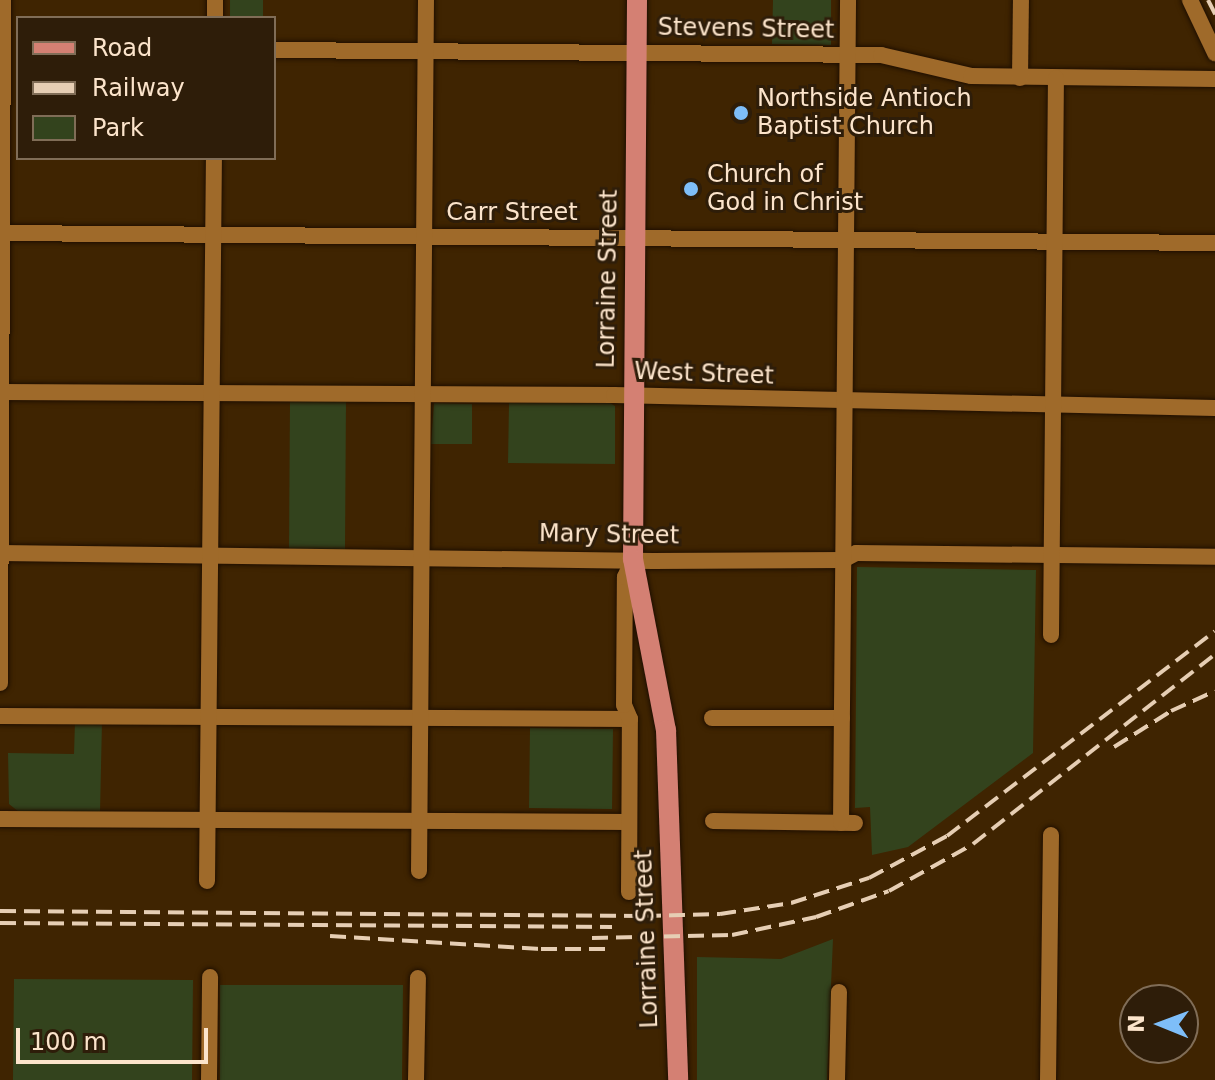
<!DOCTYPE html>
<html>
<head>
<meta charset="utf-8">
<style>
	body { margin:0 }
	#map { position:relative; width:1215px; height:1080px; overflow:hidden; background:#3f2401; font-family:"DejaVu Sans",sans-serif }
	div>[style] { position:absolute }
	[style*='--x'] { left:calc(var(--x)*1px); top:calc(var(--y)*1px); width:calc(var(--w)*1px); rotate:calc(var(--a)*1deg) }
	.green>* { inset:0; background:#33431d }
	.roads { filter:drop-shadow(0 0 2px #1f0f00) drop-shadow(0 0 2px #1f0f00) }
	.minor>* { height:16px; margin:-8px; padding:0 8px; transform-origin:8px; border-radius:8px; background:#9f6a2a }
	.major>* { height:20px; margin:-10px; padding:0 10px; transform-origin:10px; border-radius:10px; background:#d48073 }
	.rail>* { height:4px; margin-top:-2px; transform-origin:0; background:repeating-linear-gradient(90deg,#e6ceb4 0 16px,transparent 0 24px) }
	.dots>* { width:22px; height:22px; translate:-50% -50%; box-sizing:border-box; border:4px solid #2e1d09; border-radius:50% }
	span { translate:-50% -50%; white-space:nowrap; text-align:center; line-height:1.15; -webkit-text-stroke:6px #2e1d09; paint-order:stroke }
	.street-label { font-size:24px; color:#fce4cb }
	.poi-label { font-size:24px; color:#fce4cb }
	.left { translate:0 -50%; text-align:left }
	.legend { position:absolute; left:16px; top:16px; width:260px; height:144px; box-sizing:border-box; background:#2e1d09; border:2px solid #806d57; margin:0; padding:10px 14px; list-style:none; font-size:24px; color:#fce4cb }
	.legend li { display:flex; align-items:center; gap:16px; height:40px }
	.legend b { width:40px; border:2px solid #806d57 }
	.north { position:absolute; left:1119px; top:984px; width:80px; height:80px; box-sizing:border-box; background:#2e1d09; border:2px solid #806d57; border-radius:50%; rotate:271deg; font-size:22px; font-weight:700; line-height:32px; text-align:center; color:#fce4cb }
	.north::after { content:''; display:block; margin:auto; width:28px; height:36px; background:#7ebef9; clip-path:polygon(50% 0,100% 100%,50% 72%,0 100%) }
	.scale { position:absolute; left:16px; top:1028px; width:192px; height:36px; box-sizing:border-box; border:4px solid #fce4cb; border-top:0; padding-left:10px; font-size:24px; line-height:28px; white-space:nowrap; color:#fce4cb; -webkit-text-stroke:6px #2e1d09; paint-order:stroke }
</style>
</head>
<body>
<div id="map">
	<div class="green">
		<i style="clip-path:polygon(230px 0,263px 0,263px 18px,230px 18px)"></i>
		<i style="clip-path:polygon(773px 0,831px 0,831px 45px,772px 44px)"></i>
		<i style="clip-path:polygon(290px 399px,346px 399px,345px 550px,289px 550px)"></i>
		<i style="clip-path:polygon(434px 403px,472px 404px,472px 444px,431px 444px)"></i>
		<i style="clip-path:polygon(509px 403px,610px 403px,615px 406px,615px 464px,508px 463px)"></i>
		<i style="clip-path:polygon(857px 567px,1036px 570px,1033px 753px,908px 847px,872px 855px,870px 807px,855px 808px)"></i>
		<i style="clip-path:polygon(75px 721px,102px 722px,100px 813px,19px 812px,9px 804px,8px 753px,74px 754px)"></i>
		<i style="clip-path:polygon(530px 728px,613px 729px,612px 809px,529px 808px)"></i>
		<i style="clip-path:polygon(833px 939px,827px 1080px,697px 1080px,697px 957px,781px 959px)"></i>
		<i style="clip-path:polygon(14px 979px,193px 980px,192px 1080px,13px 1080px)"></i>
		<i style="clip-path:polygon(220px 985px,403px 985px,402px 1080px,220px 1080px)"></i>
	</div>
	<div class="roads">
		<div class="minor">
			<i style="--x:1190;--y:0;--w:59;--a:64.7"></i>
			<i style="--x:215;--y:18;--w:18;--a:-90"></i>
			<i style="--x:274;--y:50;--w:607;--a:0.47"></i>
			<i style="--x:881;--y:55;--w:92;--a:13.1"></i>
			<i style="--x:971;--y:76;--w:244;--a:0.7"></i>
			<i style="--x:1020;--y:78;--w:78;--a:-89.3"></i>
			<i style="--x:0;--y:233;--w:1215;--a:0.47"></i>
			<i style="--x:0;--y:392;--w:614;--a:0.28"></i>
			<i style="--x:614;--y:395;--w:601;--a:1.24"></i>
			<i style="--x:0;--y:553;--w:653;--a:0.7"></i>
			<i style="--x:653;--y:561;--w:190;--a:-0.3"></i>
			<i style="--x:843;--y:560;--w:15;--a:-28"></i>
			<i style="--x:856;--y:553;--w:359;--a:0.6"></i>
			<i style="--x:1051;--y:635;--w:557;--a:-89.49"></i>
			<i style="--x:0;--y:683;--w:683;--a:-89.75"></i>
			<i style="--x:0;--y:716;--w:630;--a:0.27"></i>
			<i style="--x:712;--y:718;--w:130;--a:0"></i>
			<i style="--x:0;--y:819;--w:629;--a:0.27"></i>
			<i style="--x:713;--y:821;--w:142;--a:0.8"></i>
			<i style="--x:841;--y:823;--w:823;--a:-89.51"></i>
			<i style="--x:419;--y:871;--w:871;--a:-89.54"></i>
			<i style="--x:207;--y:881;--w:723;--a:-89.45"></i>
			<i style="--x:629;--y:892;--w:173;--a:-89.7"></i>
			<i style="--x:630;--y:719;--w:15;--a:-113"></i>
			<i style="--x:624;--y:705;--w:128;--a:-89.6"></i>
			<i style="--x:625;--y:577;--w:20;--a:-66"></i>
			<i style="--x:209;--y:1080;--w:103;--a:-89.4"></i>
			<i style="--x:416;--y:1080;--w:102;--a:-88.9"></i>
			<i style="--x:837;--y:1080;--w:88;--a:-88.7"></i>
			<i style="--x:1048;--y:1080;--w:245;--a:-89.3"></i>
		</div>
		<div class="major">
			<i style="--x:637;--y:0;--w:559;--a:90.41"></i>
			<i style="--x:633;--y:559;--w:174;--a:79.1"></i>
			<i style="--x:666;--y:730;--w:350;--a:88"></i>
		</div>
	</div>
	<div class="rail">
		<i style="--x:1208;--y:0;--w:16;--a:63"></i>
		<i style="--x:1114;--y:747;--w:67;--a:-32.3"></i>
		<i style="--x:1171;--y:711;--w:48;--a:-24.4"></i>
		<i style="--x:0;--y:911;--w:645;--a:0.44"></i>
		<i style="--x:645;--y:916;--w:75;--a:-1.5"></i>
		<i style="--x:720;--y:914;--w:72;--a:-8.8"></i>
		<i style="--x:791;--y:903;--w:82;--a:-17.8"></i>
		<i style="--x:869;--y:878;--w:89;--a:-28.3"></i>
		<i style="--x:947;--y:836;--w:337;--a:-37.4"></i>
		<i style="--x:0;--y:923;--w:612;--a:0.37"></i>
		<i style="--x:330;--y:936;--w:211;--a:3.5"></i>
		<i style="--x:541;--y:949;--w:69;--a:0"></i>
		<i style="--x:592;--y:938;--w:140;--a:-1.2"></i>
		<i style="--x:732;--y:935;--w:86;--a:-12.1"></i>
		<i style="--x:816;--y:917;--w:77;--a:-19.6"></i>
		<i style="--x:889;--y:891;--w:96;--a:-29.2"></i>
		<i style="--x:973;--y:844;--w:308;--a:-38.1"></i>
	</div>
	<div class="dots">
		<i style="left:741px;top:113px;background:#7ebef9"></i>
		<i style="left:691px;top:189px;background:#7ebef9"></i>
	</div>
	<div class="street-label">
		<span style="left:746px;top:29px;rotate:1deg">Stevens Street</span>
		<span style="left:512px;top:213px">Carr Street</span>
		<span style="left:608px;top:279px;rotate:-89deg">Lorraine Street</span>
		<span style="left:704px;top:374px;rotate:2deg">West Street</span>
		<span style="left:609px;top:535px;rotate:1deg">Mary Street</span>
		<span style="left:647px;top:939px;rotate:-92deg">Lorraine Street</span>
	</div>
	<div class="poi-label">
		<span class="left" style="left:757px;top:113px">Northside Antioch<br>Baptist Church</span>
		<span class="left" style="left:707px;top:189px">Church of<br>God in Christ</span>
	</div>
	<ul class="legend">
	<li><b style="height:10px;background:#d48073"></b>Road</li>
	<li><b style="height:10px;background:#e6ceb4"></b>Railway</li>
	<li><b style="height:22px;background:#33431d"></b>Park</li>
	</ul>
	<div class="north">N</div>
	<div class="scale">100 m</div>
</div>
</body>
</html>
